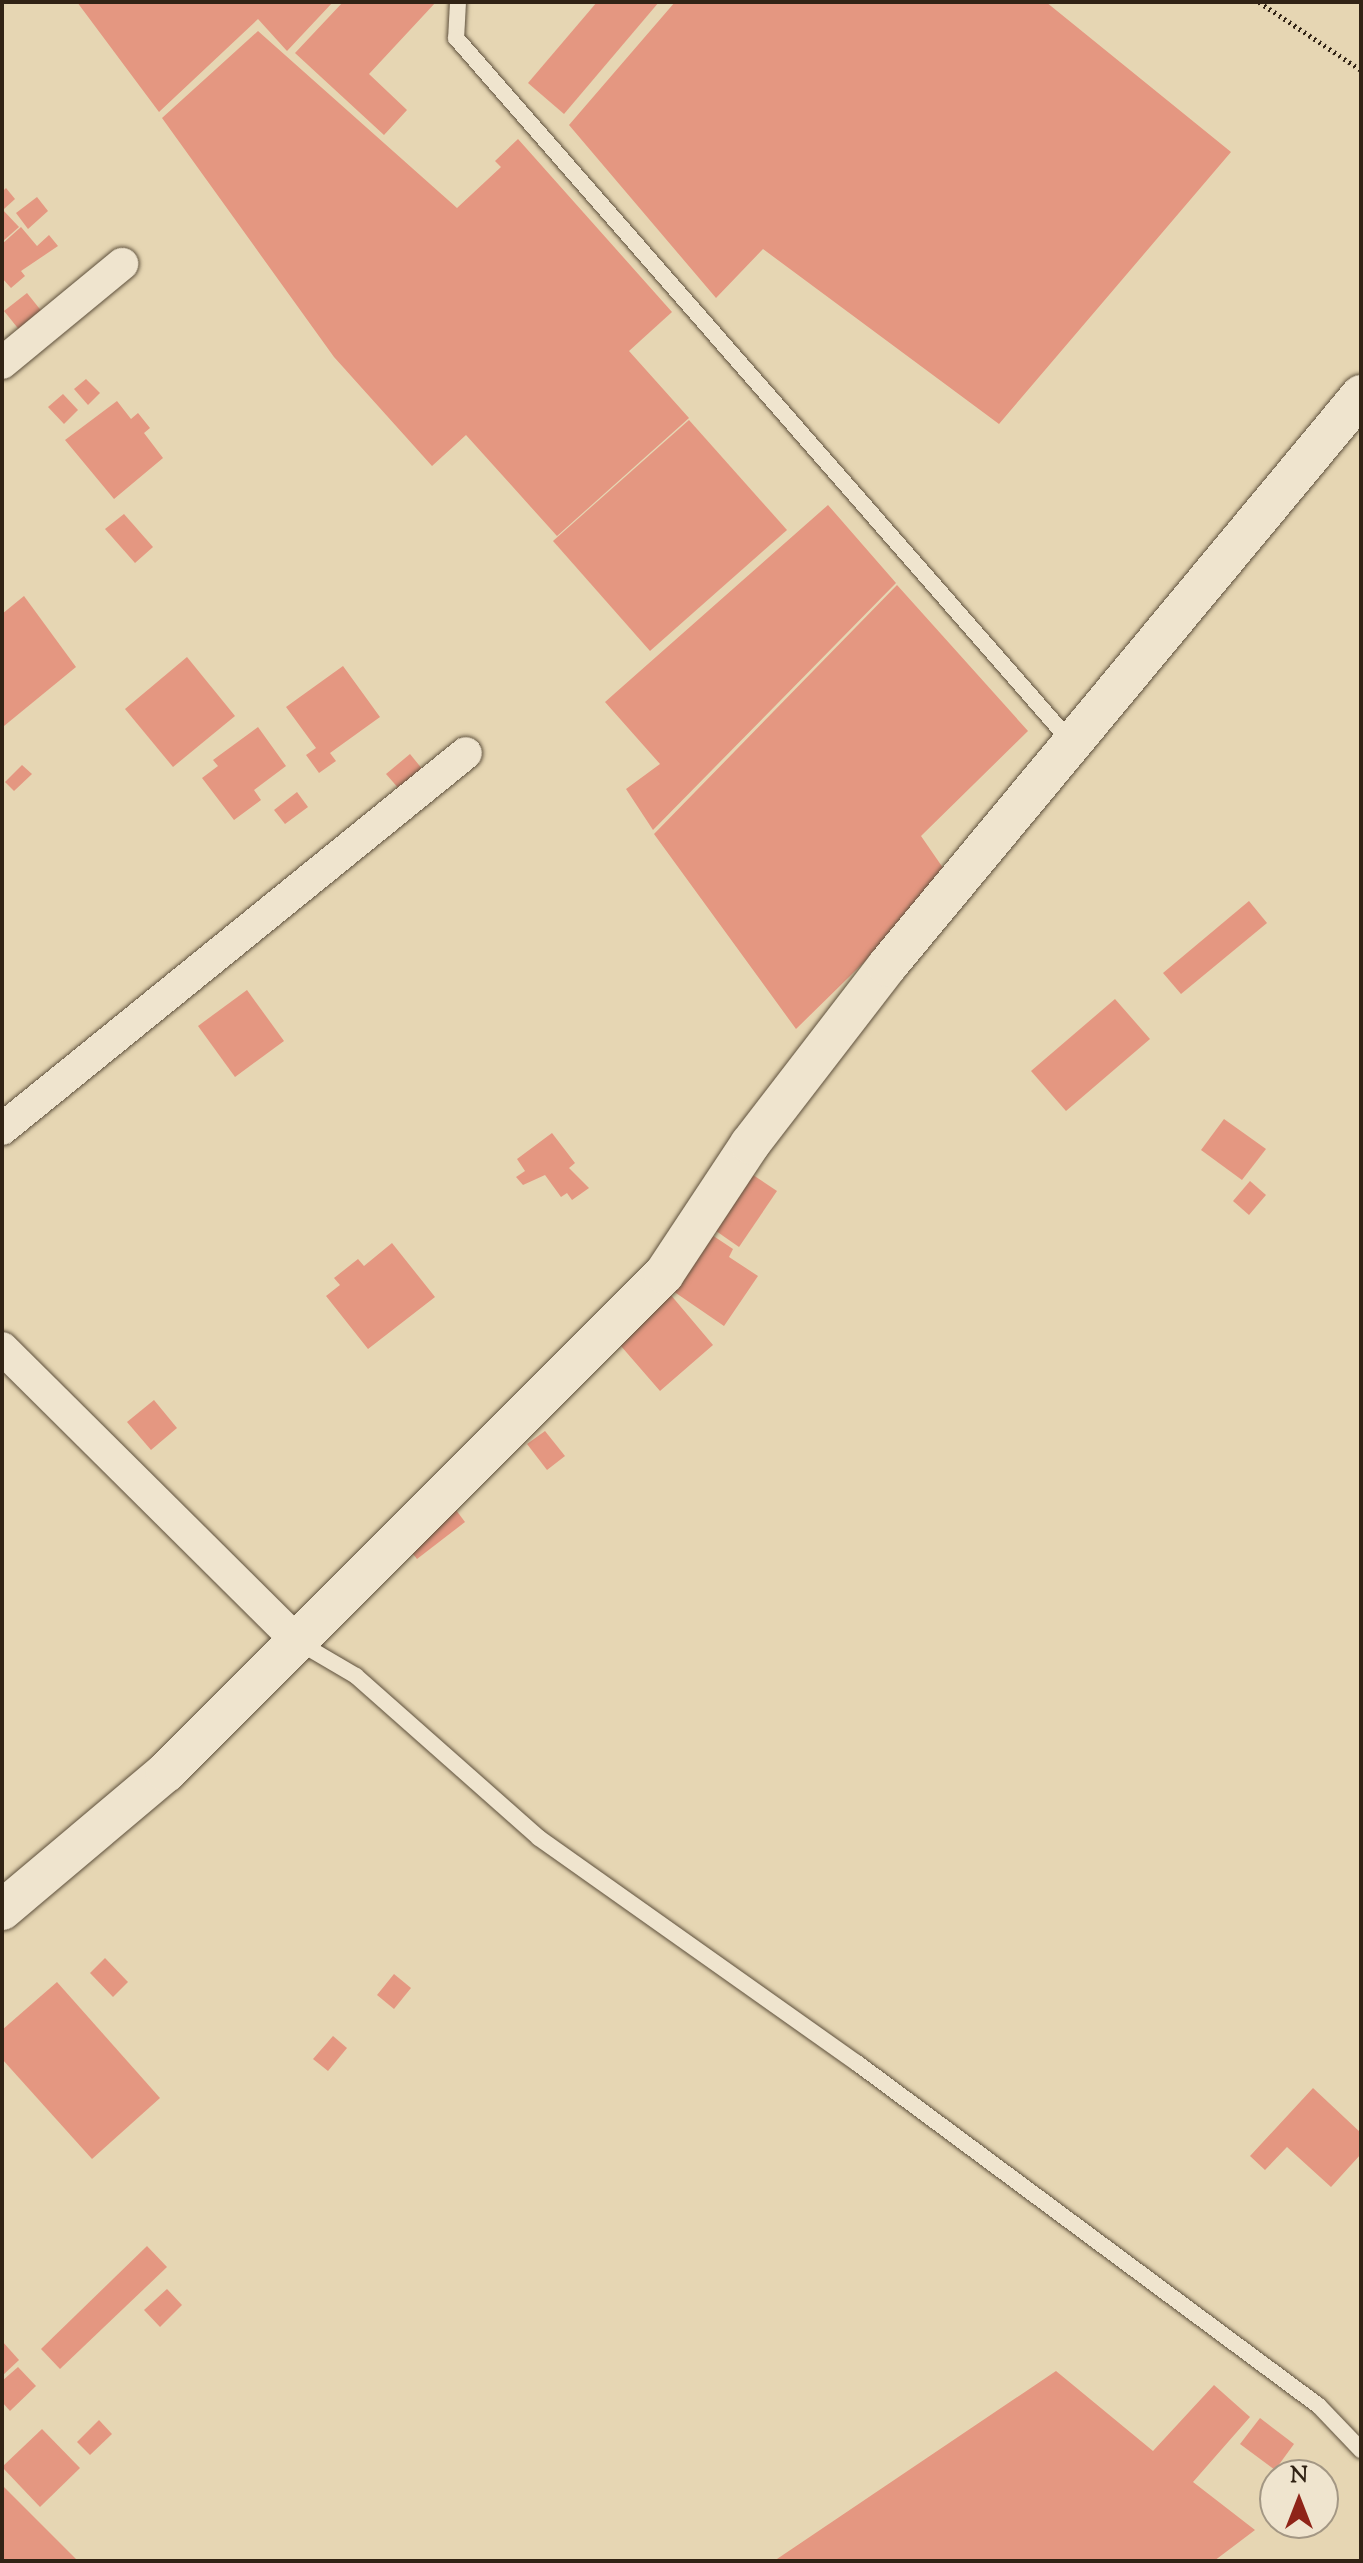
<!DOCTYPE html>
<html>
<head>
<meta charset="utf-8">
<style>
	body { margin:0 }
	#map { position:relative; width:1363px; height:2563px; overflow:hidden; background:#e6d6b3; font-family:"Sorts Mill Goudy",serif }
	div>[style] { position:absolute }
	[style*='--x'] { left:calc(var(--x)*1px); top:calc(var(--y)*1px); width:calc(var(--w)*1px); rotate:calc(var(--a)*1deg) }
	.building>* { inset:0; background:#e49781 }
	.path>* { height:5px; margin-top:-2.5px; transform-origin:0; background:repeating-linear-gradient(90deg,#312315 0 2px,transparent 0 6px) }
	.roads { filter:drop-shadow(0 0 2px #5e503c) drop-shadow(0 0 2px #5e503c) }
	.service>* { height:16px; margin:-8px; padding:0 8px; transform-origin:8px; border-radius:8px; background:#efe4ce }
	.minor>* { height:32px; margin:-16px; padding:0 16px; transform-origin:16px; border-radius:16px; background:#efe4ce }
	.tertiary>* { height:40px; margin:-20px; padding:0 20px; transform-origin:20px; border-radius:20px; background:#efe4ce }
	span { translate:-50% -50%; white-space:nowrap; text-align:center; line-height:1.15; -webkit-text-stroke:8px #efe4ce; paint-order:stroke }
	.frame { position:absolute; inset:0; border:4px solid #312315; pointer-events:none }
	.north { position:absolute; left:1259px; top:2459px; width:80px; height:80px; box-sizing:border-box; background:#efe4ce; border:2px solid #a39784; border-radius:50%; rotate:0deg; font-size:22px; font-weight:700; line-height:32px; text-align:center; color:#312315 }
	.north::after { content:''; display:block; margin:auto; width:28px; height:36px; background:#8f2418; clip-path:polygon(50% 0,100% 100%,50% 72%,0 100%) }
</style>
</head>
<body>
<div id="map">
	<div class="building">
		<i style="clip-path:polygon(77px 2px,333px 2px,287px 51px,258px 19px,159px 112px)"></i>
		<i style="clip-path:polygon(343px 2px,436px 2px,369px 74px,407px 110px,384px 135px,295px 53px)"></i>
		<i style="clip-path:polygon(597px 2px,659px 2px,564px 114px,528px 83px)"></i>
		<i style="clip-path:polygon(675px 2px,1046px 2px,1231px 152px,999px 424px,763px 249px,716px 298px,569px 125px)"></i>
		<i style="clip-path:polygon(258px 31px,457px 208px,501px 167px,495px 161px,518px 139px,672px 312px,629px 351px,689px 418px,557px 536px,466px 435px,432px 466px,334px 357px,162px 118px)"></i>
		<i style="clip-path:polygon(6px 188px,15px 199px,4px 209px,2px 192px)"></i>
		<i style="clip-path:polygon(37px 197px,48px 211px,28px 229px,16px 213px)"></i>
		<i style="clip-path:polygon(2px 209px,19px 227px,2px 242px)"></i>
		<i style="clip-path:polygon(21px 227px,37px 246px,49px 235px,58px 246px,21px 271px,25px 276px,11px 288px,2px 278px,2px 244px)"></i>
		<i style="clip-path:polygon(27px 293px,43px 313px,21px 332px,4px 311px)"></i>
		<i style="clip-path:polygon(86px 379px,100px 393px,88px 405px,74px 389px)"></i>
		<i style="clip-path:polygon(63px 394px,78px 410px,64px 424px,48px 407px)"></i>
		<i style="clip-path:polygon(117px 401px,131px 419px,138px 413px,150px 428px,144px 433px,163px 458px,114px 499px,65px 440px)"></i>
		<i style="clip-path:polygon(689px 420px,787px 530px,650px 651px,553px 541px)"></i>
		<i style="clip-path:polygon(828px 505px,896px 583px,653px 830px,626px 789px,660px 764px,605px 702px)"></i>
		<i style="clip-path:polygon(124px 514px,153px 547px,135px 563px,105px 529px)"></i>
		<i style="clip-path:polygon(897px 585px,1028px 731px,921px 836px,950px 878px,796px 1029px,654px 834px)"></i>
		<i style="clip-path:polygon(24px 596px,76px 667px,4px 726px,2px 614px)"></i>
		<i style="clip-path:polygon(187px 657px,235px 716px,173px 767px,125px 709px)"></i>
		<i style="clip-path:polygon(343px 666px,380px 717px,330px 753px,336px 761px,319px 773px,306px 755px,316px 748px,286px 707px)"></i>
		<i style="clip-path:polygon(258px 727px,286px 766px,254px 790px,261px 800px,234px 820px,202px 778px,218px 766px,213px 760px)"></i>
		<i style="clip-path:polygon(410px 754px,423px 770px,400px 790px,386px 774px)"></i>
		<i style="clip-path:polygon(22px 765px,32px 774px,14px 791px,5px 782px)"></i>
		<i style="clip-path:polygon(297px 792px,308px 807px,285px 824px,274px 810px)"></i>
		<i style="clip-path:polygon(1249px 901px,1267px 923px,1181px 994px,1163px 973px)"></i>
		<i style="clip-path:polygon(247px 990px,284px 1041px,235px 1077px,198px 1026px)"></i>
		<i style="clip-path:polygon(1115px 999px,1150px 1039px,1066px 1111px,1031px 1071px)"></i>
		<i style="clip-path:polygon(1224px 1119px,1266px 1149px,1242px 1180px,1201px 1150px)"></i>
		<i style="clip-path:polygon(552px 1133px,575px 1163px,569px 1168px,589px 1188px,572px 1200px,567px 1193px,561px 1197px,545px 1175px,523px 1185px,516px 1177px,525px 1171px,517px 1159px)"></i>
		<i style="clip-path:polygon(744px 1169px,777px 1191px,739px 1247px,706px 1224px)"></i>
		<i style="clip-path:polygon(1250px 1181px,1266px 1195px,1249px 1215px,1233px 1201px)"></i>
		<i style="clip-path:polygon(712px 1235px,733px 1249px,729px 1257px,758px 1276px,724px 1326px,673px 1291px)"></i>
		<i style="clip-path:polygon(392px 1243px,435px 1297px,368px 1349px,326px 1296px,340px 1285px,334px 1278px,358px 1259px,364px 1266px)"></i>
		<i style="clip-path:polygon(670px 1294px,713px 1345px,660px 1391px,614px 1338px,644px 1320px)"></i>
		<i style="clip-path:polygon(154px 1400px,177px 1428px,151px 1450px,127px 1422px)"></i>
		<i style="clip-path:polygon(545px 1431px,565px 1456px,547px 1470px,527px 1444px)"></i>
		<i style="clip-path:polygon(450px 1502px,465px 1522px,417px 1559px,402px 1540px)"></i>
		<i style="clip-path:polygon(105px 1958px,128px 1982px,113px 1997px,90px 1973px)"></i>
		<i style="clip-path:polygon(394px 1974px,411px 1988px,394px 2009px,377px 1995px)"></i>
		<i style="clip-path:polygon(57px 1982px,160px 2098px,92px 2159px,2px 2059px,2px 2030px)"></i>
		<i style="clip-path:polygon(333px 2036px,347px 2048px,328px 2071px,313px 2059px)"></i>
		<i style="clip-path:polygon(1313px 2088px,1361px 2133px,1361px 2154px,1331px 2187px,1287px 2147px,1265px 2170px,1250px 2156px)"></i>
		<i style="clip-path:polygon(147px 2246px,167px 2267px,60px 2369px,41px 2349px)"></i>
		<i style="clip-path:polygon(167px 2289px,182px 2305px,160px 2327px,144px 2310px)"></i>
		<i style="clip-path:polygon(2px 2341px,19px 2360px,2px 2376px)"></i>
		<i style="clip-path:polygon(18px 2367px,36px 2386px,10px 2411px,2px 2402px,2px 2381px)"></i>
		<i style="clip-path:polygon(1056px 2371px,1153px 2451px,1214px 2385px,1250px 2417px,1193px 2482px,1255px 2530px,1214px 2561px,774px 2561px)"></i>
		<i style="clip-path:polygon(1260px 2418px,1294px 2444px,1275px 2470px,1240px 2444px)"></i>
		<i style="clip-path:polygon(99px 2420px,112px 2434px,90px 2455px,77px 2442px)"></i>
		<i style="clip-path:polygon(42px 2429px,80px 2468px,40px 2507px,2px 2467px)"></i>
		<i style="clip-path:polygon(2px 2485px,78px 2561px,2px 2561px)"></i>
	</div>
	<div class="path">
		<i style="--x:1259;--y:2;--w:123;--a:33.7"></i>
	</div>
	<div class="roads">
		<div class="service">
			<i style="--x:458;--y:2;--w:36;--a:93"></i>
			<i style="--x:456;--y:38;--w:935;--a:48.86"></i>
			<i style="--x:298;--y:1642;--w:67;--a:30.4"></i>
			<i style="--x:356;--y:1676;--w:244;--a:41.5"></i>
			<i style="--x:539;--y:1838;--w:390;--a:35.3"></i>
			<i style="--x:857;--y:2063;--w:575;--a:36.59"></i>
			<i style="--x:1319;--y:2406;--w:61;--a:46.3"></i>
		</div>
		<div class="minor">
			<i style="--x:2;--y:363;--w:156;--a:-39.5"></i>
			<i style="--x:2;--y:1129;--w:597;--a:-39.02"></i>
			<i style="--x:2;--y:1348;--w:416;--a:44.8"></i>
		</div>
		<div class="tertiary">
			<i style="--x:2;--y:1910;--w:214;--a:-40.1"></i>
			<i style="--x:166;--y:1772;--w:704;--a:-45"></i>
			<i style="--x:664;--y:1274;--w:156;--a:-56.5"></i>
			<i style="--x:750;--y:1144;--w:225;--a:-52.4"></i>
			<i style="--x:887;--y:966;--w:742;--a:-50.3"></i>
		</div>
	</div>
	<div class="frame"></div>
	<div class="north">N</div>
</div>
</body>
</html>
